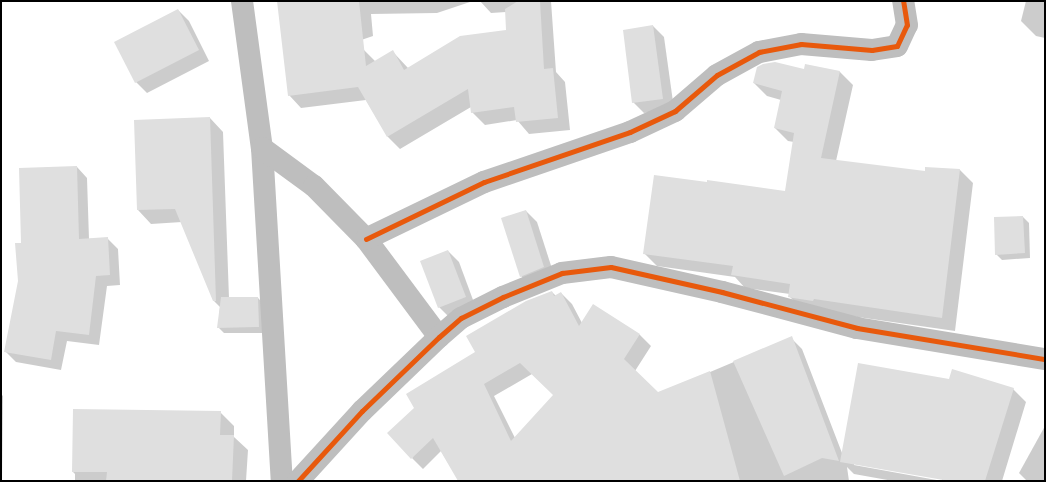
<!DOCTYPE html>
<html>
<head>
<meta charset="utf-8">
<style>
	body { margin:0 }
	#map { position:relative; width:1046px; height:482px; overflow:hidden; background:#fff; font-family:"Sofia Sans Condensed",sans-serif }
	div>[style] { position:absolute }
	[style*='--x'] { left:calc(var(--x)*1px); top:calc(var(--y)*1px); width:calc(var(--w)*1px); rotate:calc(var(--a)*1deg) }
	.shadow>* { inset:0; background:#0003 }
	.building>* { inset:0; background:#dfdfdf }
	.street>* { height:22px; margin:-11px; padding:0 11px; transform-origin:11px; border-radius:11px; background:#bebebe }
	.cycleway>* { height:5px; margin:-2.5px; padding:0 2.5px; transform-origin:2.5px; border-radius:2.5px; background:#e8590c }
	span { translate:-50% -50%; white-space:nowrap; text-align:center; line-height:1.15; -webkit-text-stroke:3.5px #fff; paint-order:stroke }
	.frame { position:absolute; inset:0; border:2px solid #000; pointer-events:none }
</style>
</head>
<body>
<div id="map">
	<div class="shadow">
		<i style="clip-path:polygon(278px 1px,473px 1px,437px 13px,371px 14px,373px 36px,317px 55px,364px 50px,376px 62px,393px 52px,408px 68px,507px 31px,506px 12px,491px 13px,480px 1px,551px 1px,556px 72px,565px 82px,570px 130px,529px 134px,517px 120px,485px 125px,472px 112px,471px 107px,400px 149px,388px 137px,366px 100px,301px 108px,289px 95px)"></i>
		<i style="clip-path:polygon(1026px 1px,1045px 1px,1045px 38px,1036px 36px,1021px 21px)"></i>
		<i style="clip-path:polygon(178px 10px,189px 21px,209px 61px,147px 93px,136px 82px)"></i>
		<i style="clip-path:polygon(653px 26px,664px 37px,674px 109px,644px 113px,633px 102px)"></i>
		<i style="clip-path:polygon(806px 65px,840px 72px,853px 85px,836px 161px,926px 172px,960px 170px,973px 183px,955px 331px,802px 309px,789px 296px,790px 294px,745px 288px,735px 277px,657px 266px,644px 253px,708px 183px,786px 192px,794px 142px,788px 141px,775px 128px,781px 100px,767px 96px,754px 83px,805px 70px)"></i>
		<i style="clip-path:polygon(210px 118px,223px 132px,229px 298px,258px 298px,264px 304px,264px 333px,224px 333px,218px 327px,220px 307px,214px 301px,182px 222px,151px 224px,138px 210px)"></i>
		<i style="clip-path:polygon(77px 167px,87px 178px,89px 239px,107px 238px,118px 249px,120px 285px,107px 286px,99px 345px,67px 341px,61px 370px,16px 362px,5px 351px,19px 281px,22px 244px)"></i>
		<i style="clip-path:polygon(526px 211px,537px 222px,555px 278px,532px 287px,521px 276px)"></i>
		<i style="clip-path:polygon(1023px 217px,1029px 223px,1030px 258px,1002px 260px,996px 254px)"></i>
		<i style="clip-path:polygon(448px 251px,459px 262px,476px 308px,450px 318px,439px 307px)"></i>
		<i style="clip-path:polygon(evenodd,552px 292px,556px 296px,561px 293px,572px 304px,582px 323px,594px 306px,640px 335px,651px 346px,635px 371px,658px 394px,791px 338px,802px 349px,842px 453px,950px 380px,1013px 389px,1026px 402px,1002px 481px,893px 481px,854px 474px,847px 467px,849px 481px,459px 481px,441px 451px,423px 469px,412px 458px,477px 352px,552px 292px,532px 374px,554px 395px,515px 438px,494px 396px,532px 374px,552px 292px,854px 463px,942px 479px,942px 481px,854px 465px,854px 463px)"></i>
		<i style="clip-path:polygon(1px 394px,3px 396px,2px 481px,1px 481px)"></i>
		<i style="clip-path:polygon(220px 412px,234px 426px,234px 437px,248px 450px,246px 481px,75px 481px,75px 474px,73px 472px)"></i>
		<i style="clip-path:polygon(1045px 426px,1045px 481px,1027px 481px,1019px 473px)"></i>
	</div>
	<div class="building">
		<i style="clip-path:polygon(277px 1px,359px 1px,366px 66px,393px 50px,404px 70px,460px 36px,506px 30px,505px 9px,518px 1px,540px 1px,544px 69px,553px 68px,558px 118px,516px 122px,514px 107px,471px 113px,468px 89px,387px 137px,358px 87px,288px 96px)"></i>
		<i style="clip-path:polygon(178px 9px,199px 50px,135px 83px,114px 42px)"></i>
		<i style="clip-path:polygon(653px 25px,663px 99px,632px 103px,623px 30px)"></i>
		<i style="clip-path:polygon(775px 62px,804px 69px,805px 64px,840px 71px,821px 158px,925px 171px,925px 167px,960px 169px,942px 318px,814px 299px,813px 301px,793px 298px,788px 297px,790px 284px,731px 275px,733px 266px,643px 254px,654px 175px,707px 182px,707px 180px,785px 191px,794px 133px,774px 128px,782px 91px,753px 83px,757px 67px,763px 64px)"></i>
		<i style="clip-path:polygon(210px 117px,216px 301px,213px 301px,175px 209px,137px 210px,134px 120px)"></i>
		<i style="clip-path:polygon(77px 166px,79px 239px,108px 237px,110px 275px,96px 276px,89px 335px,56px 331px,51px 360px,4px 352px,18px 281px,15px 243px,21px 243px,19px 168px)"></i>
		<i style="clip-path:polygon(526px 210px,544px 267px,520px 277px,501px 218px)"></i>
		<i style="clip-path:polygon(1023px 216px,1025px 253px,995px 255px,994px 217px)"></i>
		<i style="clip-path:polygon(448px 250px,466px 297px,438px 308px,420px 261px)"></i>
		<i style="clip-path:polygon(evenodd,552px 291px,554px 296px,561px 292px,579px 326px,593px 304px,640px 334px,624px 359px,658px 392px,710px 371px,740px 481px,458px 481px,433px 438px,411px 459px,387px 433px,414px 408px,406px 394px,475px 352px,466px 336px,526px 301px,552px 291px,520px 363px,553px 395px,511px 441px,484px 384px,520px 363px)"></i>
		<i style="clip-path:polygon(221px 297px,258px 297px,259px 327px,217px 328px)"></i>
		<i style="clip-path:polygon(792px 336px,839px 461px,822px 458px,784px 476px,733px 361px)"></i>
		<i style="clip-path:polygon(858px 363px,949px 379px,952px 369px,1014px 388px,985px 481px,949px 481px,840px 462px)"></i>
		<i style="clip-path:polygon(73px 409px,221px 411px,220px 435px,234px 435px,232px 481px,106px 481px,107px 472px,72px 472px)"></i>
	</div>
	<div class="street">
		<i style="--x:242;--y:1;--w:148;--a:82.3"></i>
		<i style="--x:262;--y:148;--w:334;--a:86.6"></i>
		<i style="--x:262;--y:148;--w:64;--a:36.2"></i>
		<i style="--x:314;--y:186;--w:74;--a:45.5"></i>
		<i style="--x:366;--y:239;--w:122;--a:53.3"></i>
		<i style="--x:366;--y:239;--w:131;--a:-25.8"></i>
		<i style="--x:484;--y:182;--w:154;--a:-18.9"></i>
		<i style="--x:630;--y:132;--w:50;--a:-25"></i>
		<i style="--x:675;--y:111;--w:55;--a:-40.6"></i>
		<i style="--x:717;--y:75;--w:48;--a:-28.7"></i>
		<i style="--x:759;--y:52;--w:43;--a:-10.8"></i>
		<i style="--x:801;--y:44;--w:71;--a:4.8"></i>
		<i style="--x:872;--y:50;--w:25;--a:-9"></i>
		<i style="--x:897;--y:46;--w:23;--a:-65"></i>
		<i style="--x:907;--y:25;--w:24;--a:-99"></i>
		<i style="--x:298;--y:481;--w:95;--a:-47.6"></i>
		<i style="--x:362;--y:411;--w:107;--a:-43.9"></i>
		<i style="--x:439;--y:337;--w:29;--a:-41"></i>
		<i style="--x:461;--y:318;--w:47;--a:-26.6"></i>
		<i style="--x:503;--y:297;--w:64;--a:-22.1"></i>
		<i style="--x:562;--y:273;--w:49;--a:-7"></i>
		<i style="--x:611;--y:267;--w:114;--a:12.7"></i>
		<i style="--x:722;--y:292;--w:140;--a:14.9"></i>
		<i style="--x:857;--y:328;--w:191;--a:9.4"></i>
	</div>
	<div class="cycleway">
		<i style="--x:366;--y:239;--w:131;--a:-25.8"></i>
		<i style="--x:484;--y:182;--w:154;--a:-18.9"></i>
		<i style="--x:630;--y:132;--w:50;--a:-25"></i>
		<i style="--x:675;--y:111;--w:55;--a:-40.6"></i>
		<i style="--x:717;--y:75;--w:48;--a:-28.7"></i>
		<i style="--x:759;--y:52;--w:43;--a:-10.8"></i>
		<i style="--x:801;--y:44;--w:71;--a:4.8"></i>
		<i style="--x:872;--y:50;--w:25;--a:-9"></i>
		<i style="--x:897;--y:46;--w:23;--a:-65"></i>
		<i style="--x:907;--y:25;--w:24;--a:-99"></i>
		<i style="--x:298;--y:481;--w:95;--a:-47.6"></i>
		<i style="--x:362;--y:411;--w:107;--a:-43.9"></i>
		<i style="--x:439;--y:337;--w:29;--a:-41"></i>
		<i style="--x:461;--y:318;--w:47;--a:-26.6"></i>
		<i style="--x:503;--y:297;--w:64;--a:-22.1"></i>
		<i style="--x:562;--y:273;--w:49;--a:-7"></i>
		<i style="--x:611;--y:267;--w:114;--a:12.7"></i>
		<i style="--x:722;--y:292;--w:140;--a:14.9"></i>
		<i style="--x:857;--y:328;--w:191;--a:9.4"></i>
	</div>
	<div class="frame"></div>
</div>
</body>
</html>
